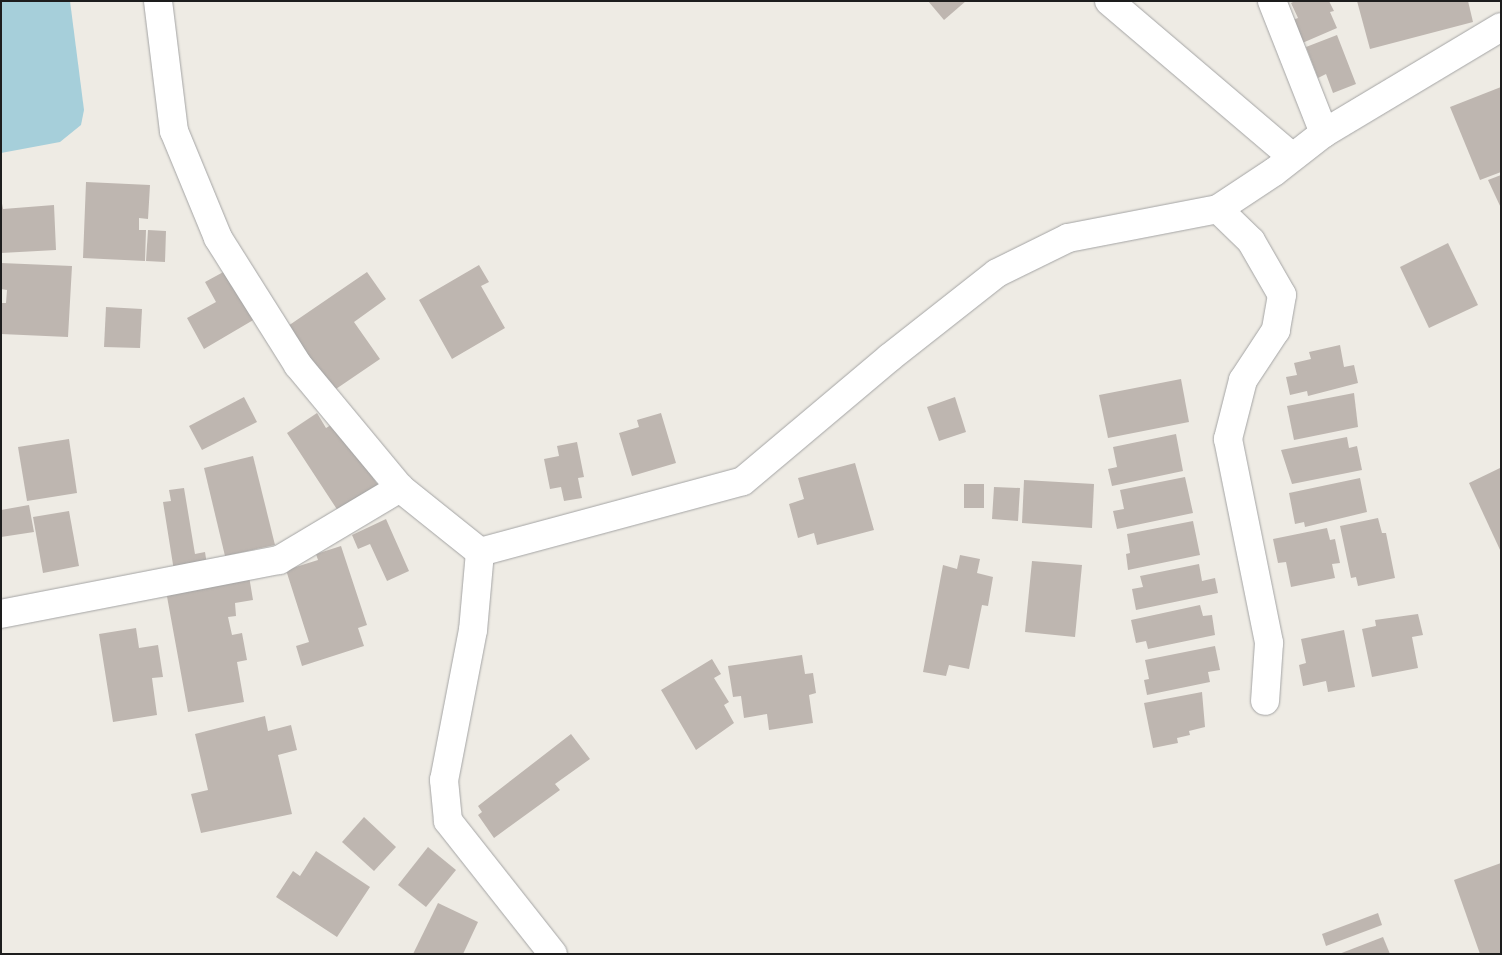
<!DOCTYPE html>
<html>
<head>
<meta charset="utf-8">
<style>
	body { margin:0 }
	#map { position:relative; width:1502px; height:955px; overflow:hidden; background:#eeebe4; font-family:"Work Sans",sans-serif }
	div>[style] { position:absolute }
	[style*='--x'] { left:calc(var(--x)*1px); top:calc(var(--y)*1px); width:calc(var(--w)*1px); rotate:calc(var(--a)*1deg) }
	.water>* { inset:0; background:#a6cfda }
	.building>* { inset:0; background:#beb6b0 }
	.roads { filter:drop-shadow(0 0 1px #a4a4a4) drop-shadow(0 0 1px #a4a4a4) }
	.street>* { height:28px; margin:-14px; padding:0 14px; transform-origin:14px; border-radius:14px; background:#fff }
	span { translate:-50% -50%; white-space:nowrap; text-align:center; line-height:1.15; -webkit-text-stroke:4.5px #fff; paint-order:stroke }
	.frame { position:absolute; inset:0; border:2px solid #1d1d1d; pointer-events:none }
</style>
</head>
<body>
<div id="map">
	<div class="water">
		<i style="clip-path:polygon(1px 1px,70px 1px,84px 110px,81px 125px,60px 142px,1px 153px)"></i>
	</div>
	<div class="building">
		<i style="clip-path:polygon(928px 1px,966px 1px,944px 20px)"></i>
		<i style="clip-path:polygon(1295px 1px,1329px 1px,1334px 11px,1330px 12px,1337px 28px,1300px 44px,1290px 21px,1298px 18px,1291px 3px)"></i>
		<i style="clip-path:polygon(1357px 1px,1468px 1px,1473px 22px,1370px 49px)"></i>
		<i style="clip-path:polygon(1337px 35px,1356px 84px,1333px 93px,1326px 74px,1318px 78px,1306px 47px)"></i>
		<i style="clip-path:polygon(1501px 87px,1501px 172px,1480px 180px,1450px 107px)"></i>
		<i style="clip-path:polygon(1501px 175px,1501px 208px,1488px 180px)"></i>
		<i style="clip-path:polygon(86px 182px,150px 185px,148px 219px,139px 218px,139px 230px,146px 230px,145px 261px,83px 258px)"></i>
		<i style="clip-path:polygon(1px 198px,3px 209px,54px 205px,56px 250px,1px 253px)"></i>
		<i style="clip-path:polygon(148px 230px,166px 231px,165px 262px,146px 261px)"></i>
		<i style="clip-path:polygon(1448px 243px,1478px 305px,1429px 328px,1400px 267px)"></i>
		<i style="clip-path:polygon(1px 263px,72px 266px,68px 337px,1px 334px,1px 303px,6px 303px,7px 290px,1px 289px)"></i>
		<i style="clip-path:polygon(479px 265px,489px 282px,481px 286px,505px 328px,452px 359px,419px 300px)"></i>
		<i style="clip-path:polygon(227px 270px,255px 319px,204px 349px,187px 318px,216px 302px,205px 282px)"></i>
		<i style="clip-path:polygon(367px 272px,386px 299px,354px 322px,380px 359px,333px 391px,288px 326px)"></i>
		<i style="clip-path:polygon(106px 307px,142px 309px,140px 348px,104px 347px)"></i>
		<i style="clip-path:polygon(1340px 345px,1344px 367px,1354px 365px,1358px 383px,1308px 396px,1307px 391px,1290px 395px,1286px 377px,1297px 375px,1294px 363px,1311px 359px,1309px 352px)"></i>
		<i style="clip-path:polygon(1181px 379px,1189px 422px,1108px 438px,1099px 395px)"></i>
		<i style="clip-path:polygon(1354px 393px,1358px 427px,1294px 440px,1287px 406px)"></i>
		<i style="clip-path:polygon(244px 397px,257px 422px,202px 450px,189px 426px)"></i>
		<i style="clip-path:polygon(955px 397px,966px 432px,939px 441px,927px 407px)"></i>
		<i style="clip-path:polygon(317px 413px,326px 428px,336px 422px,382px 491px,342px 517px,287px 433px)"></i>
		<i style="clip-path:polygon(661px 413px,676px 463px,632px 476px,619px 433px,639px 427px,637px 420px)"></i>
		<i style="clip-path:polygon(1176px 434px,1183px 471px,1112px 486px,1108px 469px,1117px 467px,1113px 447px)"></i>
		<i style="clip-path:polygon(1347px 437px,1349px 448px,1357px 446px,1362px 470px,1292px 484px,1281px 450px)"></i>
		<i style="clip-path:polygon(69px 439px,77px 493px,27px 501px,18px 447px)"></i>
		<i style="clip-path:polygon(577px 442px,584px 477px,578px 478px,582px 498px,564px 501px,561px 487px,550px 489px,544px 459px,559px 456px,557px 446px)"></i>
		<i style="clip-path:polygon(253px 456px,275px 545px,225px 556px,204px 468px)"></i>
		<i style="clip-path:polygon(855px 463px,874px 530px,817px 545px,814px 533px,798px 538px,789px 504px,804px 499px,798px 478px)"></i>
		<i style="clip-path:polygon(1500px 468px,1501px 469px,1501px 552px,1469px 483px)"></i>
		<i style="clip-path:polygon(1185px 477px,1193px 513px,1117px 529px,1113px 511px,1124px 509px,1120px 490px)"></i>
		<i style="clip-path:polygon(1360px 478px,1367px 512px,1305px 527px,1304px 522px,1295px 524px,1289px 493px)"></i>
		<i style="clip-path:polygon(1024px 480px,1094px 484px,1092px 528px,1022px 523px)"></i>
		<i style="clip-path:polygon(964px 484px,984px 484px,984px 508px,964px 508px)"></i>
		<i style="clip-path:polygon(994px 487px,1020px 488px,1018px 521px,992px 519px)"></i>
		<i style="clip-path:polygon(184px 488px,195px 554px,205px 552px,207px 565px,174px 571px,163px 502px,171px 501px,169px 490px)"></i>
		<i style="clip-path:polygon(29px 505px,34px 532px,1px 537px,1px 510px)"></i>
		<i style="clip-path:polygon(69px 511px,79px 566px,43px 573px,33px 517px)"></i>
		<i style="clip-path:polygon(1378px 518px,1382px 533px,1386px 533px,1395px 578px,1358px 586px,1356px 577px,1351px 578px,1340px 526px)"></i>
		<i style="clip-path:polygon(386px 519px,409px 571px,387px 581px,370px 544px,358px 549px,352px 535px)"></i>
		<i style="clip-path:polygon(1193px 521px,1200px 555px,1128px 570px,1126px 554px,1130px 553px,1127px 534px)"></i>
		<i style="clip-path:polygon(1327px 528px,1330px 540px,1335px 539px,1340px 563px,1332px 564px,1335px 578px,1291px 587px,1286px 562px,1278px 563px,1273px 539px)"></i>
		<i style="clip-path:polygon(341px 546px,367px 625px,358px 628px,364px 646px,302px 666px,296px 646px,309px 642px,286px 570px,318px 560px,316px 554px)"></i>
		<i style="clip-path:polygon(960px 555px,980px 559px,977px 573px,993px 577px,988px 606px,982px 605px,969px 669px,949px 665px,946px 676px,923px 672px,943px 565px,957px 569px)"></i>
		<i style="clip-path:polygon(1032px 561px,1082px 565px,1075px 637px,1025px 632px)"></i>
		<i style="clip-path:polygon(1199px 564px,1202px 581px,1215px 578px,1218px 593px,1136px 610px,1132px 589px,1143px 587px,1140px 576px)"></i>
		<i style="clip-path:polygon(249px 576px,253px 600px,235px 603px,236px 616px,228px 617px,232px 635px,242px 633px,247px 660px,237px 662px,244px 702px,188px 712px,166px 591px)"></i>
		<i style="clip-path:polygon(1200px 605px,1203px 616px,1212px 615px,1215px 635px,1148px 649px,1146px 641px,1136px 643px,1131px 620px)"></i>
		<i style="clip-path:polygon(1418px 614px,1423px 635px,1412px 637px,1418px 668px,1372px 677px,1362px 629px,1376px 626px,1375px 620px)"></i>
		<i style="clip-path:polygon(136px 628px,139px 648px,158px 645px,163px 677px,152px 678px,157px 715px,113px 722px,99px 634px)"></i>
		<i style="clip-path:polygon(1344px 630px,1355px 687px,1328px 692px,1326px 681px,1303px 686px,1299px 665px,1306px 663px,1301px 639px)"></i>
		<i style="clip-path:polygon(1215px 646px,1220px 670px,1208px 672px,1210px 682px,1147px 695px,1144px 680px,1149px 679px,1145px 660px)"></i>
		<i style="clip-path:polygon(802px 655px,805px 674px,813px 673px,816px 693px,809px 695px,813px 723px,769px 730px,767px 714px,744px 718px,741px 696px,733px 697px,728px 666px)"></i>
		<i style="clip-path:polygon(712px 659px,721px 674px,714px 678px,729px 702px,724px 705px,734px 723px,696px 750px,661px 690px)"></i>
		<i style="clip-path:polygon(1202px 692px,1205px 727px,1189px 731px,1190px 735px,1177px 738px,1178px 743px,1153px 748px,1144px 703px)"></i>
		<i style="clip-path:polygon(265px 716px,268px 731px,291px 725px,297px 750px,278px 755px,292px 814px,201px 833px,191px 794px,208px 790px,195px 734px)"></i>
		<i style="clip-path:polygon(571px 734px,590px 759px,555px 784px,560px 790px,494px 838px,478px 815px,482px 812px,478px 806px)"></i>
		<i style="clip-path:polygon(364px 817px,396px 847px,374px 871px,342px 842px)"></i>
		<i style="clip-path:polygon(428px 847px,456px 870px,426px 907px,398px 885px)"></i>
		<i style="clip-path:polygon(316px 851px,370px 887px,337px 937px,276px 897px,293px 871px,300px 876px)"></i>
		<i style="clip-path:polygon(1501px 863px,1501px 954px,1480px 954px,1454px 880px)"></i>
		<i style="clip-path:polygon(438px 903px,478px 922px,463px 954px,413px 954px)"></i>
		<i style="clip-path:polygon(1378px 913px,1382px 925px,1326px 946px,1322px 934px)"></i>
		<i style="clip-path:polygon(1383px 937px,1390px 954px,1339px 954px)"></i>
	</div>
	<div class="roads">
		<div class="street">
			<i style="--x:158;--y:1;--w:131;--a:83"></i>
			<i style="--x:174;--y:131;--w:116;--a:67.6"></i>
			<i style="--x:218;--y:238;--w:150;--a:57.8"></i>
			<i style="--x:298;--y:365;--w:160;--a:50.3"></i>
			<i style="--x:400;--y:488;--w:102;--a:38.7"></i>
			<i style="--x:1109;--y:1;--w:239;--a:40.4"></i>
			<i style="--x:1272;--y:1;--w:142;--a:68.5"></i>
			<i style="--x:1218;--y:209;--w:46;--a:44.1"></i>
			<i style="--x:1251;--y:241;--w:62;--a:60.1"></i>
			<i style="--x:1282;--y:295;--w:36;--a:100"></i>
			<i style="--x:1276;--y:330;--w:60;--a:123.4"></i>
			<i style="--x:1243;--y:380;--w:61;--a:104.3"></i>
			<i style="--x:1228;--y:439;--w:208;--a:78.6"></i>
			<i style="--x:1269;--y:643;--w:58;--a:93.9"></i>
			<i style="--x:480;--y:552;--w:272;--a:-15.1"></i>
			<i style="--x:743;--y:481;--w:191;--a:-40.1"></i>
			<i style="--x:889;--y:358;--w:137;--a:-38.2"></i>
			<i style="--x:997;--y:273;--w:79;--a:-26.2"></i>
			<i style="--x:1068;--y:238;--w:153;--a:-10.9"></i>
			<i style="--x:1218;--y:209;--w:67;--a:-33.5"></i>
			<i style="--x:1274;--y:172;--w:63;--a:-38"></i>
			<i style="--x:1324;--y:133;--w:206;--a:-30.9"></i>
			<i style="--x:480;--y:552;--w:78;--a:95.1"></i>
			<i style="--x:473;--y:630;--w:153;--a:100.9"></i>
			<i style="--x:444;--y:780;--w:41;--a:84.4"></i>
			<i style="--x:448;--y:821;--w:169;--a:51.7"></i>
			<i style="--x:1;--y:614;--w:283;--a:-11"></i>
			<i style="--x:279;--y:560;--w:141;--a:-30.8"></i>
		</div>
	</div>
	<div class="frame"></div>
</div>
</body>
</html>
